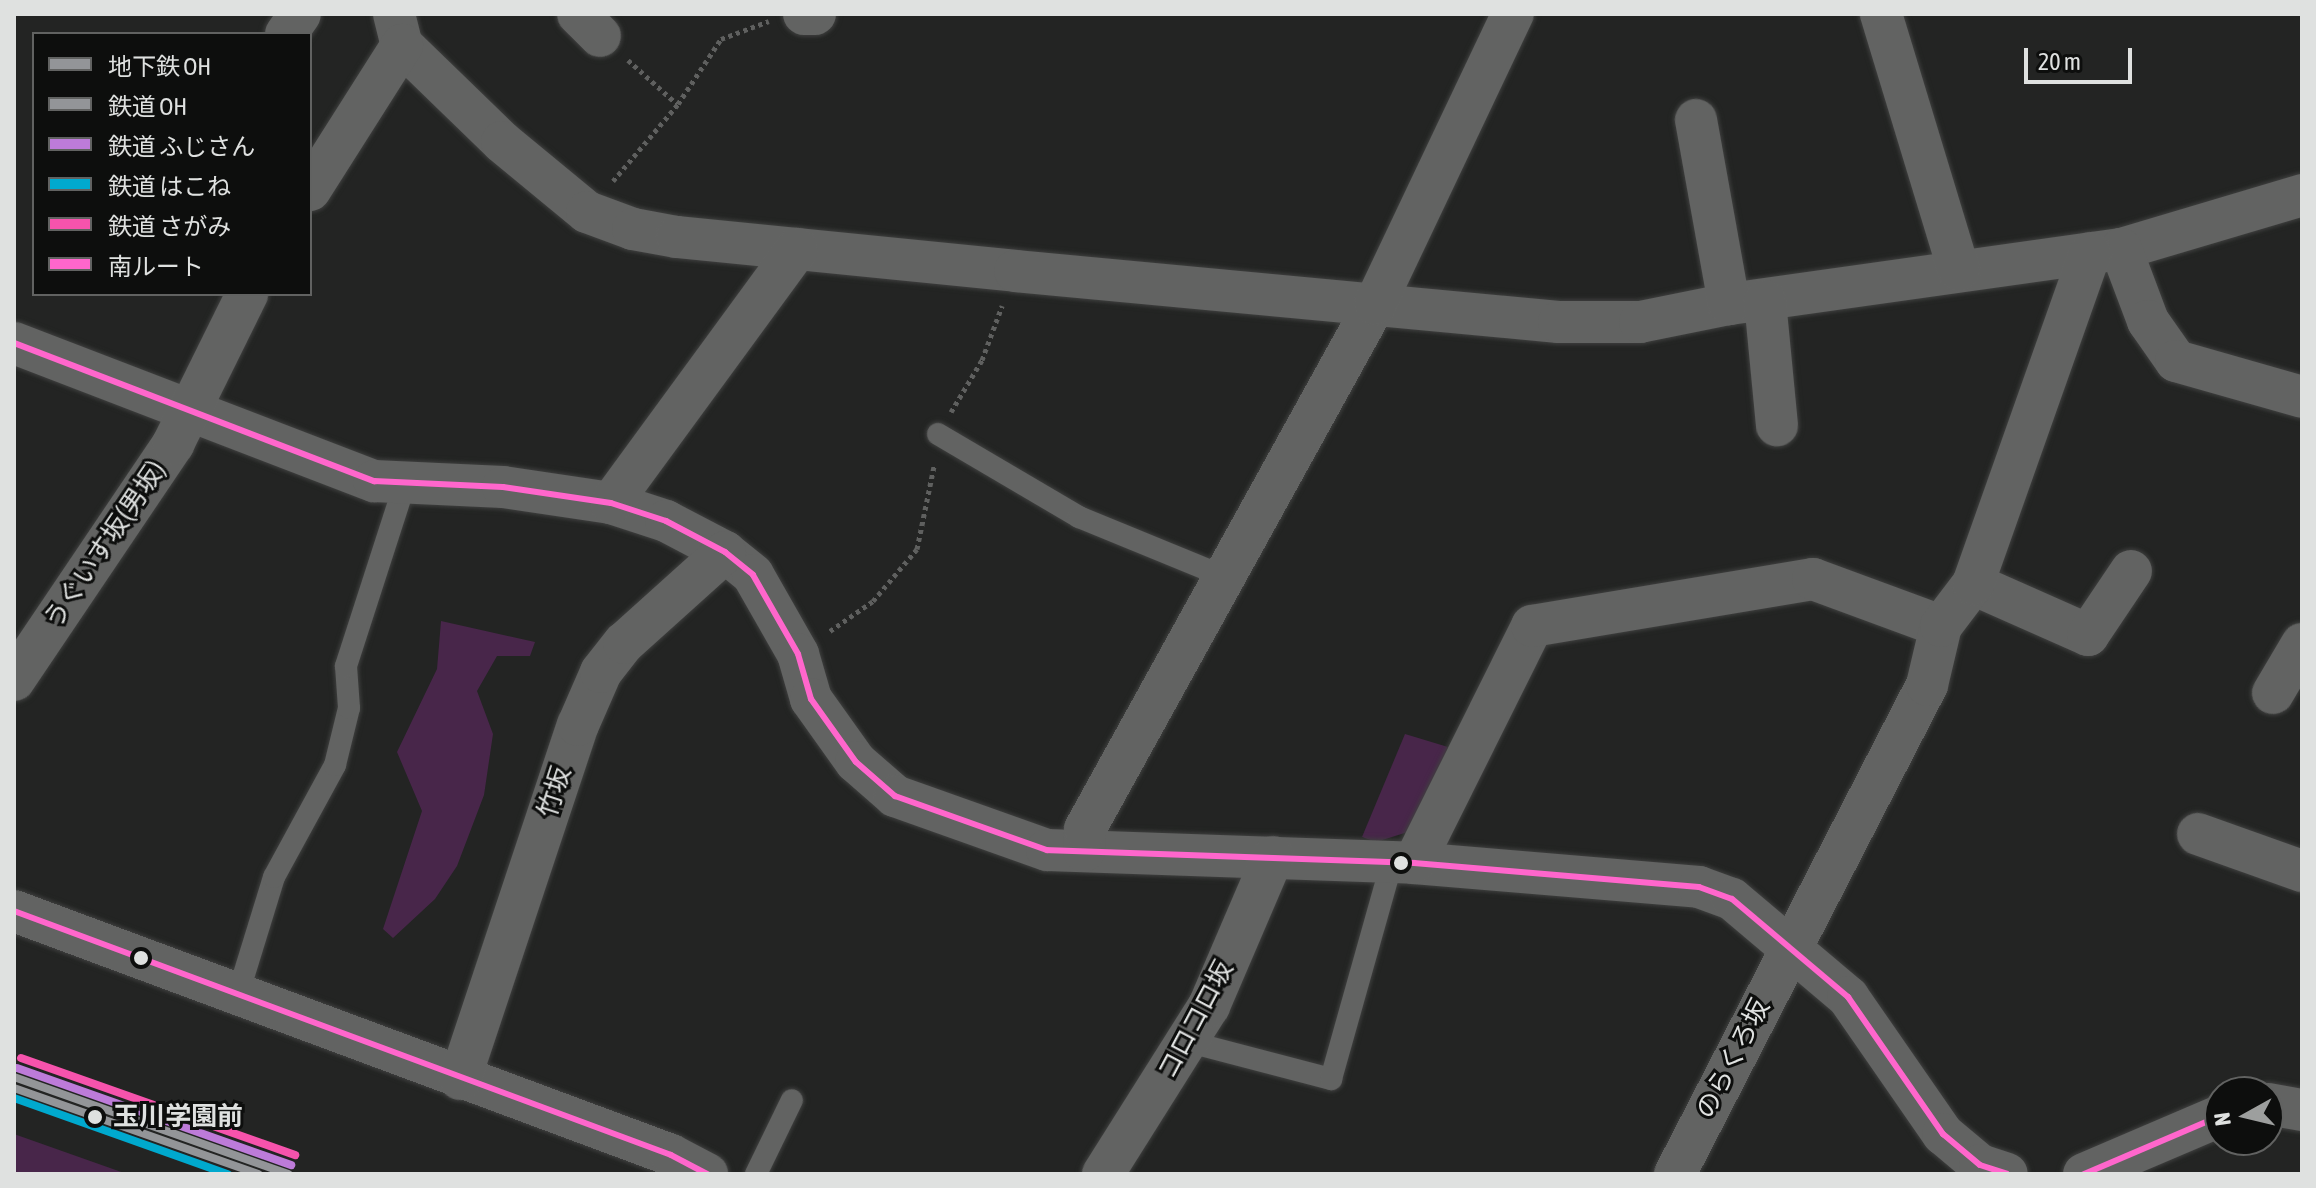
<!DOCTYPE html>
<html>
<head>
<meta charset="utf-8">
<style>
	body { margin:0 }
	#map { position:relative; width:2316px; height:1188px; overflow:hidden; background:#232423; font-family:"Asap Condensed","Noto Sans JP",sans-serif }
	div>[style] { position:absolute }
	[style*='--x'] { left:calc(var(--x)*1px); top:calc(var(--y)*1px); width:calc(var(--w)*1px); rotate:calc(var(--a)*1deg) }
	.green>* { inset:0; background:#48264a }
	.path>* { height:5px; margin-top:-2.5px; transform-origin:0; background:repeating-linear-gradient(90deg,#5f605f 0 4px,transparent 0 8px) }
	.roads { filter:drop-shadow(0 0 2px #3f403f) drop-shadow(0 0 2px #3f403f) }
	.service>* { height:22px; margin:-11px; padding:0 11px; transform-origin:11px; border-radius:11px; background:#626362 }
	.minor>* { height:42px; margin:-21px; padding:0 21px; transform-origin:21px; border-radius:21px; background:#626362 }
	.bus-1>* { height:6px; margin:-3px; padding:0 3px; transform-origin:3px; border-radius:3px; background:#f6c }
	.rail-1>* { height:8px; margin:-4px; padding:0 4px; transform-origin:4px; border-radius:4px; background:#939598 }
	.rail-2>* { height:8px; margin:-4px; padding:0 4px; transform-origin:4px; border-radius:4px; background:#bd7bd9 }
	.rail-3>* { height:8px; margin:-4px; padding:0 4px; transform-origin:4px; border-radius:4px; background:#00a9ce }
	.rail-4>* { height:8px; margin:-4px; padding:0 4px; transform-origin:4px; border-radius:4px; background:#f653ac }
	.metro-1>* { height:8px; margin:-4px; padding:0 4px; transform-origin:4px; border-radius:4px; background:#939598 }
	.dots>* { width:22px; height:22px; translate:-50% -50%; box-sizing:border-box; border:4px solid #0d0e0d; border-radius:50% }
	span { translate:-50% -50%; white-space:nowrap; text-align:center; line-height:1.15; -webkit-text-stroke:6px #0d0e0d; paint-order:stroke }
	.street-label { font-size:26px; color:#dfe1e0 }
	.stop-label { font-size:26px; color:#dfe1e0; font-weight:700 }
	.left { translate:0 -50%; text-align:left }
	.frame { position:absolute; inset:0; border:16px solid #dfe1e0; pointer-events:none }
	.legend { position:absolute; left:32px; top:32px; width:280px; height:264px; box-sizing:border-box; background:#0d0e0d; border:2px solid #616261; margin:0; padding:10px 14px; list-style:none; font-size:24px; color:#dfe1e0 }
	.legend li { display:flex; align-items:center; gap:16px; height:40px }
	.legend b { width:40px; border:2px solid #616261 }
	.north { position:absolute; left:2204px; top:1076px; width:80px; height:80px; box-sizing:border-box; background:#0d0e0d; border:2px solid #616261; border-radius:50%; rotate:262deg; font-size:22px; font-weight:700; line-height:32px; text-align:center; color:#dfe1e0 }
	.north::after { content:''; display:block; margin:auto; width:28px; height:36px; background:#9d9f9e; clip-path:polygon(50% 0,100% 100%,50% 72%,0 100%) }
	.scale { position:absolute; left:2024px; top:48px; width:108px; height:36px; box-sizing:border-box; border:4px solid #dfe1e0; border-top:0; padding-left:10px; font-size:24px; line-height:28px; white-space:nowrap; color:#dfe1e0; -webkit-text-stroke:6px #0d0e0d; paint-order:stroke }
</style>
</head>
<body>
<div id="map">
	<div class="green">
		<i style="clip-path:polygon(441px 621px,535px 642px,530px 656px,497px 656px,477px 691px,493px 734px,484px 795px,457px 866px,435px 899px,393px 938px,383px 929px,422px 811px,397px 752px,437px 669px)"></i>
		<i style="clip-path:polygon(1405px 734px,1448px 747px,1411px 831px,1376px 842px,1362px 837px)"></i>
		<i style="clip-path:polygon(14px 1134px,127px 1174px,14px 1174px)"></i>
	</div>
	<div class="path">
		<i style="--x:628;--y:60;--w:66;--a:41.9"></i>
		<i style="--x:613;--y:181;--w:101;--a:-49.8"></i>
		<i style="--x:678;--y:104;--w:78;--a:-56.5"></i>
		<i style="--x:721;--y:39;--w:51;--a:-20.6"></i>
		<i style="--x:951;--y:412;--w:61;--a:-59.2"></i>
		<i style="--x:982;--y:360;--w:58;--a:-69.7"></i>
		<i style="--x:830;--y:631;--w:52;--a:-34.9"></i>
		<i style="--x:873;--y:601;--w:68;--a:-49.8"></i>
		<i style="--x:917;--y:549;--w:85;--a:-78.4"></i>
	</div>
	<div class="roads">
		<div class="service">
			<i style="--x:938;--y:434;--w:164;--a:30.5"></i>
			<i style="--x:1079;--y:517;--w:158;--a:22.3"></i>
			<i style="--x:238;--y:994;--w:122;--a:-72.9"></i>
			<i style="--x:274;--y:877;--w:128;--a:-61.4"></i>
			<i style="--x:335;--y:765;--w:59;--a:-76.2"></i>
			<i style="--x:349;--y:708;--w:42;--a:-94.1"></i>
			<i style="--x:346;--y:666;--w:189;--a:-72.1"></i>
			<i style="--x:1189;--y:1042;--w:147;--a:14.6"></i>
			<i style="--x:1331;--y:1079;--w:225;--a:-74.3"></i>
			<i style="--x:756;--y:1174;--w:82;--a:-64.1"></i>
		</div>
		<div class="minor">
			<i style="--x:394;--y:14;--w:32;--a:76"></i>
			<i style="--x:402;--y:45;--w:139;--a:44.1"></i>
			<i style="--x:502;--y:142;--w:110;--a:39.5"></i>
			<i style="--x:587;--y:212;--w:49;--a:20.3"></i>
			<i style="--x:633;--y:229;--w:45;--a:10.3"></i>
			<i style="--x:677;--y:237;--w:340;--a:5.7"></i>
			<i style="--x:1015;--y:271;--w:546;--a:5.36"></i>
			<i style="--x:1559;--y:322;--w:81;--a:0"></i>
			<i style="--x:1640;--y:322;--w:91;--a:-11.4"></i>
			<i style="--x:1729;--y:304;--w:396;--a:-8"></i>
			<i style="--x:2121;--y:249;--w:189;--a:-16.6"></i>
			<i style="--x:578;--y:14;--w:31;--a:45"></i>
			<i style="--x:804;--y:14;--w:11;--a:0"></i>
			<i style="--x:1881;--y:14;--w:268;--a:73.1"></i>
			<i style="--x:286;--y:34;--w:24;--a:-55"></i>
			<i style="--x:1696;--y:120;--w:187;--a:79.8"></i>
			<i style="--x:310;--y:190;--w:172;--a:-57.6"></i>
			<i style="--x:2121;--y:249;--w:77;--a:69.4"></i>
			<i style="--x:2148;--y:321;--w:49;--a:55"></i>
			<i style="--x:2176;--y:361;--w:131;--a:15.9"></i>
			<i style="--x:1765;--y:301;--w:125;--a:84.5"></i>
			<i style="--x:14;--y:343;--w:386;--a:21"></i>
			<i style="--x:374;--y:481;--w:129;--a:2.7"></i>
			<i style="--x:503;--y:487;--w:109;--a:8.4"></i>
			<i style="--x:611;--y:503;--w:58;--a:18.1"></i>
			<i style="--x:666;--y:521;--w:67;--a:27.7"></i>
			<i style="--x:725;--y:552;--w:36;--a:39"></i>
			<i style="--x:753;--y:575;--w:91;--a:60.3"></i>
			<i style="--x:798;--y:654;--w:47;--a:73.9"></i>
			<i style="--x:811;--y:699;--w:77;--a:54.5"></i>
			<i style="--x:856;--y:762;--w:52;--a:41.1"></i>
			<i style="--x:895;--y:796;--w:161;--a:19.6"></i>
			<i style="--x:1047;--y:850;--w:367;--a:2"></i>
			<i style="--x:1414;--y:863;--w:286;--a:4.8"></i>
			<i style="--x:1699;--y:887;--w:35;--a:20"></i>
			<i style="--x:1732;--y:899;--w:152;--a:40.2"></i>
			<i style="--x:1848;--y:997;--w:167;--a:55.3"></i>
			<i style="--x:1943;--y:1134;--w:48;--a:40"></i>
			<i style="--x:1980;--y:1165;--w:28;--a:18"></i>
			<i style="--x:611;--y:503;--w:315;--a:-53.8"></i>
			<i style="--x:1973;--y:584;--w:126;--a:23.9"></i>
			<i style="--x:2088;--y:635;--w:77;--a:-56.1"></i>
			<i style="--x:14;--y:680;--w:285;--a:-56"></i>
			<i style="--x:173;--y:444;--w:167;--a:-63.7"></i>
			<i style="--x:2273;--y:693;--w:57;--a:-59.4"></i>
			<i style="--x:2198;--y:834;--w:110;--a:19.6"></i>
			<i style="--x:1084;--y:851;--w:22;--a:-87"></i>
			<i style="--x:1085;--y:829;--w:600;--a:-61.08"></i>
			<i style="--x:1375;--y:304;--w:321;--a:-64.6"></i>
			<i style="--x:1414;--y:863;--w:265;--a:-63.5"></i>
			<i style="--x:1532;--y:626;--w:285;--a:-9.5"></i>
			<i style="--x:1813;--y:579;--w:136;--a:20.2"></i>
			<i style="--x:14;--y:911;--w:701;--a:20.37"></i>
			<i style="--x:671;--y:1155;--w:41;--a:27.8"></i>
			<i style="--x:460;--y:1079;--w:373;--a:-71.6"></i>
			<i style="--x:578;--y:725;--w:58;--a:-66.5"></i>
			<i style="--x:601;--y:672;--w:37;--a:-52"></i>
			<i style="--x:624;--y:643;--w:136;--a:-42"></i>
			<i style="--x:2268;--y:1104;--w:35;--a:10"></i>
			<i style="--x:1103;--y:1174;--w:199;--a:-57.8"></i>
			<i style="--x:1209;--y:1006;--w:162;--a:-66.8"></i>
			<i style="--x:1675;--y:1174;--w:550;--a:-62.74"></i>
			<i style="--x:1927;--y:685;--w:61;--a:-76.7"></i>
			<i style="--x:1941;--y:626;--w:53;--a:-52.7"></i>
			<i style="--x:1973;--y:584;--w:351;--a:-70.5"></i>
			<i style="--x:2084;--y:1174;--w:148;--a:-23.1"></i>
		</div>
	</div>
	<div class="bus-1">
		<i style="--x:14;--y:343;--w:386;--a:21"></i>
		<i style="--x:374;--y:481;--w:129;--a:2.7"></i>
		<i style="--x:503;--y:487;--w:109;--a:8.4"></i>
		<i style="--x:611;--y:503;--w:58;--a:18.1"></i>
		<i style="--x:666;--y:521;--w:67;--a:27.7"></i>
		<i style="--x:725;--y:552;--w:36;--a:39"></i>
		<i style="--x:753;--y:575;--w:91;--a:60.3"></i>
		<i style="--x:798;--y:654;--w:47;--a:73.9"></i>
		<i style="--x:811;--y:699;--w:77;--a:54.5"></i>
		<i style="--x:856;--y:762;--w:52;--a:41.1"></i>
		<i style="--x:895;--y:796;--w:161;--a:19.6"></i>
		<i style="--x:1047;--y:850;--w:367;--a:2"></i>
		<i style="--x:1414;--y:863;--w:286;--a:4.8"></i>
		<i style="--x:1699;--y:887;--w:35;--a:20"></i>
		<i style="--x:1732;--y:899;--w:152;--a:40.2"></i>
		<i style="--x:1848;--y:997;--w:167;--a:55.3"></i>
		<i style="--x:1943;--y:1134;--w:48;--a:40"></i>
		<i style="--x:1980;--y:1165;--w:28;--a:18"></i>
		<i style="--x:14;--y:911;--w:701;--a:20.37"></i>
		<i style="--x:671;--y:1155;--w:41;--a:27.8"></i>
		<i style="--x:2084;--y:1174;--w:148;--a:-23.1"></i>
	</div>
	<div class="rail-1">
		<i style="--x:14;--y:1088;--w:259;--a:19.4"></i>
	</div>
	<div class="rail-2">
		<i style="--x:17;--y:1068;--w:291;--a:19.5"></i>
	</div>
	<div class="rail-3">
		<i style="--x:14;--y:1098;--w:227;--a:19.6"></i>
	</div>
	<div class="rail-4">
		<i style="--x:21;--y:1058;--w:291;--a:19.5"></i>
	</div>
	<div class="metro-1">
		<i style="--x:14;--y:1077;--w:291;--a:19.5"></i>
	</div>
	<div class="dots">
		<i style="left:1401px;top:863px;background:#dfe1e0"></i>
		<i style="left:141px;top:958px;background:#dfe1e0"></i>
		<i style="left:95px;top:1117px;background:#dfe1e0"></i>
	</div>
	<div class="street-label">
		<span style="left:105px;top:545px;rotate:-56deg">うぐいす坂(男坂)</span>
		<span style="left:555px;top:792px;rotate:-72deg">竹坂</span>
		<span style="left:1196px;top:1020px;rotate:-62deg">コロコロ坂</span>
		<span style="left:1733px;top:1059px;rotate:-63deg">のらくろ坂</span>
	</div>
	<div class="stop-label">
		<span class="left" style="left:113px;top:1117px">玉川学園前</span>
	</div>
	<div class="frame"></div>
	<ul class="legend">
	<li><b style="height:10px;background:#939598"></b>地下鉄 OH</li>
	<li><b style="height:10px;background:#939598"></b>鉄道 OH</li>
	<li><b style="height:10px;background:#bd7bd9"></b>鉄道 ふじさん</li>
	<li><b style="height:10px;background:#00a9ce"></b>鉄道 はこね</li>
	<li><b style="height:10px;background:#f653ac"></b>鉄道 さがみ</li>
	<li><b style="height:10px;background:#f6c"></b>南ルート</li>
	</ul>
	<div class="north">N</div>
	<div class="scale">20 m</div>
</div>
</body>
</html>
